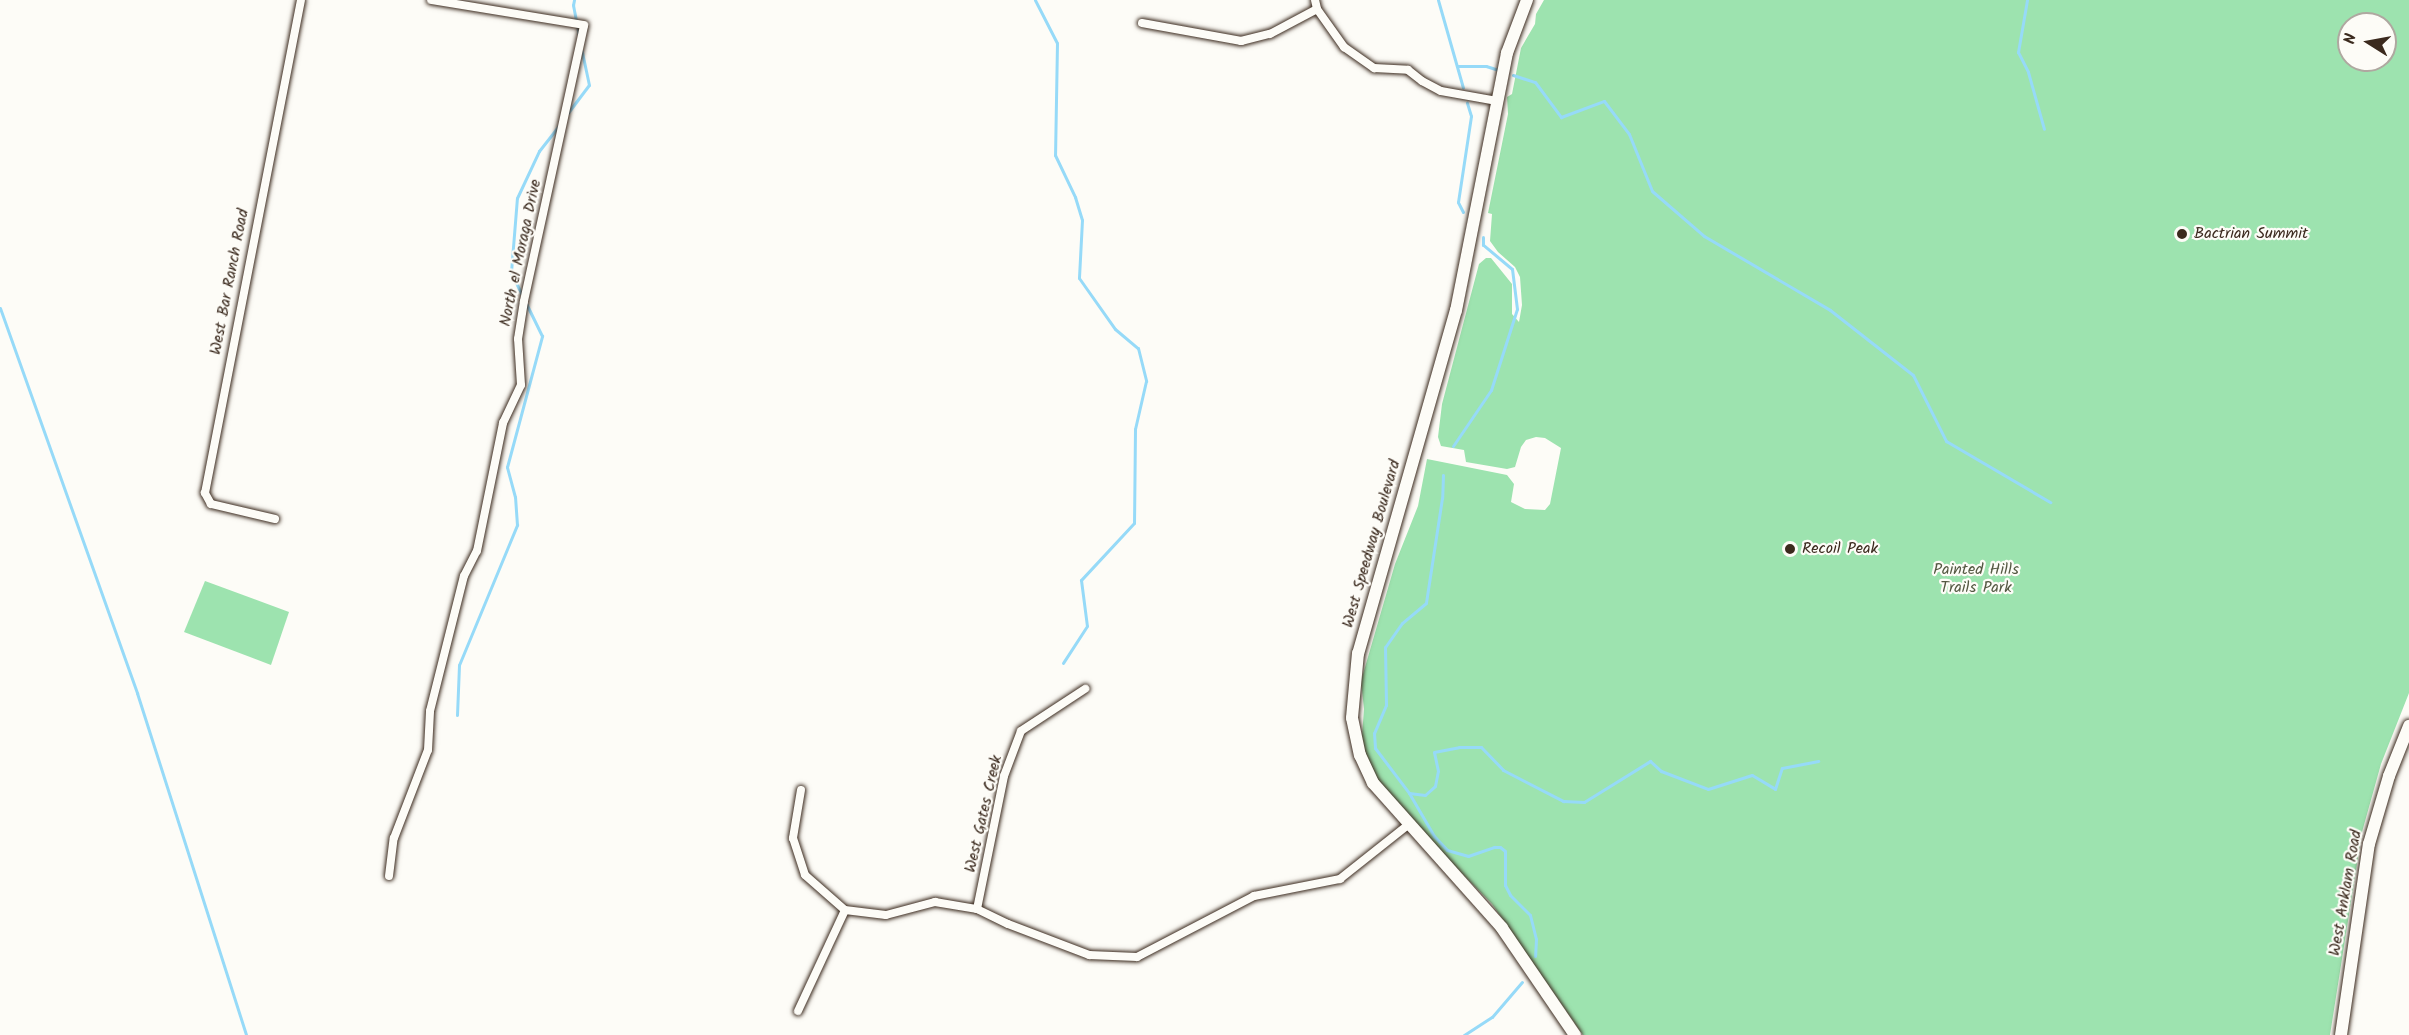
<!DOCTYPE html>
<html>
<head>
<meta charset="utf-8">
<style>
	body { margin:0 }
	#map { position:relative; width:2409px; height:1035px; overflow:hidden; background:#fdfcf7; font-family:Kalam,sans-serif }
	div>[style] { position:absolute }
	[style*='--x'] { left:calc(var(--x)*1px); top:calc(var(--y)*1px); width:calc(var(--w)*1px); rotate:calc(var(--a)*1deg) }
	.green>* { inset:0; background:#9de3af }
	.stream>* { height:3px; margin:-1.5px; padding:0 1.5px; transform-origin:1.5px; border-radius:1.5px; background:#96daf8 }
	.roads { filter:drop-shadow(0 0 2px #3b2a1e) drop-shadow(0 0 2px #3b2a1e) }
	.street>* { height:8px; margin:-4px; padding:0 4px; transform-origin:4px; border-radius:4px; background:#fdfcf7 }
	.secondary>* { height:12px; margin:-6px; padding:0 6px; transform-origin:6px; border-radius:6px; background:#fdfcf7 }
	.dots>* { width:16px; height:16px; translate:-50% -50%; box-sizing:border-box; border:3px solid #fdfcf7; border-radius:50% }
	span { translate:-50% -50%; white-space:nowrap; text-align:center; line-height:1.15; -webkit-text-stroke:4.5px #fdfcf7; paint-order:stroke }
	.poi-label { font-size:16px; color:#3b2a1e }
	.left { translate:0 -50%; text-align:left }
	.street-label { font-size:16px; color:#3b2a1e }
	.park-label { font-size:16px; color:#545842 }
	.north { position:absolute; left:2337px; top:12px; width:60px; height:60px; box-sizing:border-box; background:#fdfcf7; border:2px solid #afa8a0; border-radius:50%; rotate:281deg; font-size:16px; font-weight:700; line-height:24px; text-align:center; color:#3b2a1e }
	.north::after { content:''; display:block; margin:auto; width:21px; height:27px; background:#3b2a1e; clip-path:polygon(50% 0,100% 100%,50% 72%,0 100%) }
</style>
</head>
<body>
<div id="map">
	<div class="green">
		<i style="clip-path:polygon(evenodd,1544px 0,2409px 0,2409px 693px,2381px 764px,2362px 832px,2330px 1035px,1583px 1035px,1492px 904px,1406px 816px,1377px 779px,1368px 763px,1362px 736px,1364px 709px,1361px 681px,1395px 564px,1418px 506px,1427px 459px,1507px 475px,1514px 484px,1511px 502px,1525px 509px,1545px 510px,1550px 504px,1561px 448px,1545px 438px,1536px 437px,1526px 440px,1521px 447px,1515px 467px,1507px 469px,1466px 462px,1464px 450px,1441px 446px,1438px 437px,1442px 404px,1479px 264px,1486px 258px,1491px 258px,1512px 284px,1512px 314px,1519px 322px,1522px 305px,1520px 277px,1515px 267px,1498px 252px,1490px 241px,1492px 214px,1488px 213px,1508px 114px,1507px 97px,1512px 94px,1521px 48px,1535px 24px,1536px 14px,1544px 0,2349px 24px,2385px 24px,2385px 60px,2349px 60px,2349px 24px)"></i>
		<i style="clip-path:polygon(205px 581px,289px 612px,271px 665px,184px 632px)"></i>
	</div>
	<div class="stream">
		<i style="--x:574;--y:0;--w:5;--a:101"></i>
		<i style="--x:573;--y:5;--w:31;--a:79"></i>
		<i style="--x:1035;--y:0;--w:48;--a:62.9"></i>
		<i style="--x:1057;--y:43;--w:112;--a:91"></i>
		<i style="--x:1055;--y:155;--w:47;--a:64.5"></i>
		<i style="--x:1075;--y:197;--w:24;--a:73"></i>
		<i style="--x:1082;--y:220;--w:58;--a:93"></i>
		<i style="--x:1079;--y:278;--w:62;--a:54.8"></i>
		<i style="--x:1115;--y:329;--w:30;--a:40"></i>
		<i style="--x:1138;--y:348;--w:34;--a:76"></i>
		<i style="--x:1146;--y:381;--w:49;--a:102.9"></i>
		<i style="--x:1135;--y:429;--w:94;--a:90.6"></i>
		<i style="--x:1134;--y:523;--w:78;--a:132.9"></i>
		<i style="--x:1081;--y:580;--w:46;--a:82.6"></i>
		<i style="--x:1087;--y:626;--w:44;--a:123"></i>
		<i style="--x:1438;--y:0;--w:91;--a:74.1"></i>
		<i style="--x:2027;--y:0;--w:53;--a:99.8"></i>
		<i style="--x:2018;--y:52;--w:22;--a:63"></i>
		<i style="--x:2028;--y:72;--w:59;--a:74.3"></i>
		<i style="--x:1458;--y:66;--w:28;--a:0"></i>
		<i style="--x:1486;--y:66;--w:13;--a:18"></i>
		<i style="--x:1513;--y:75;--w:23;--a:18"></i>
		<i style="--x:1535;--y:82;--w:44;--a:53.4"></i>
		<i style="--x:1561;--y:117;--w:46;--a:-20.4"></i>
		<i style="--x:1604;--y:101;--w:41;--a:52.9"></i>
		<i style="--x:1629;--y:134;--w:61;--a:68"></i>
		<i style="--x:1652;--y:191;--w:69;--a:40.9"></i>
		<i style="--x:1704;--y:236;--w:146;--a:30.4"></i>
		<i style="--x:1830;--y:310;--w:105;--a:38.1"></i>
		<i style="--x:1913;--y:375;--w:74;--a:63.4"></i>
		<i style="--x:1946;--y:441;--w:121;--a:30.4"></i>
		<i style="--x:567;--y:114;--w:36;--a:-53"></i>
		<i style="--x:589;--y:85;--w:35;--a:-102"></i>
		<i style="--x:1463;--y:212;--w:11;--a:-117"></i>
		<i style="--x:1458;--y:202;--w:87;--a:-81.4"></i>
		<i style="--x:1471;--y:116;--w:14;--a:-107"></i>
		<i style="--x:522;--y:295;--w:25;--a:-116"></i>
		<i style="--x:511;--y:272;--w:74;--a:-85.4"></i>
		<i style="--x:517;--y:198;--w:52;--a:-64.9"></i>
		<i style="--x:539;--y:151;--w:34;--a:-52"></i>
		<i style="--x:0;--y:308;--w:409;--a:70.4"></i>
		<i style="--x:137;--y:693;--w:359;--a:72.3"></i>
		<i style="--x:1453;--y:446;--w:68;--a:-55.8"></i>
		<i style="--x:1491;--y:390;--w:85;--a:-72.2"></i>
		<i style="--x:1517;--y:309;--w:40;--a:-97.1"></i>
		<i style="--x:1512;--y:269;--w:38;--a:-140"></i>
		<i style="--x:1483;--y:245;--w:8;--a:-90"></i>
		<i style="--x:1443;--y:475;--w:23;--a:92"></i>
		<i style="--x:1442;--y:498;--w:106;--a:98.7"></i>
		<i style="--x:1426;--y:603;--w:31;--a:140"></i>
		<i style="--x:1402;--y:623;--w:29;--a:125"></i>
		<i style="--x:1385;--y:647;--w:58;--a:89"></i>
		<i style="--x:1386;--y:705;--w:30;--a:113"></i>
		<i style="--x:1374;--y:733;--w:15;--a:86"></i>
		<i style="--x:1375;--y:748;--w:56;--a:52.9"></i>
		<i style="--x:1409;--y:793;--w:16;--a:7"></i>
		<i style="--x:1425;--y:795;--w:13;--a:-42"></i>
		<i style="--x:1435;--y:786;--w:15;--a:-79"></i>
		<i style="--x:1438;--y:771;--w:19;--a:-102"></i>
		<i style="--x:1434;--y:752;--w:25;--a:-11"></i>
		<i style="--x:1459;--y:747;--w:22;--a:0"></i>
		<i style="--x:1481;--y:747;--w:32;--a:46"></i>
		<i style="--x:1503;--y:770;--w:68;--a:27.3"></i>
		<i style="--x:1563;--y:801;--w:21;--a:3"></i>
		<i style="--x:1584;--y:802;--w:78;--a:-31.8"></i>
		<i style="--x:1650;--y:761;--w:15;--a:42"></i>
		<i style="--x:1661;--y:771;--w:50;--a:21"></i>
		<i style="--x:1708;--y:789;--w:46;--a:-17.7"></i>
		<i style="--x:1752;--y:775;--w:27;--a:31"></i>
		<i style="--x:1775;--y:789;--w:22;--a:-72"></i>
		<i style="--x:1782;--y:768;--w:37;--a:-11"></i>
		<i style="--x:457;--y:715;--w:50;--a:-87.7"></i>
		<i style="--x:459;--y:665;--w:152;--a:-67.5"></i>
		<i style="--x:517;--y:525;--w:28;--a:-94"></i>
		<i style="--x:515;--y:497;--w:31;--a:-105"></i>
		<i style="--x:507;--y:467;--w:136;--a:-75"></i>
		<i style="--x:542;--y:336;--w:37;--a:-116"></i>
		<i style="--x:1409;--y:793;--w:50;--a:59.8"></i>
		<i style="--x:1434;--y:836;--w:19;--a:47"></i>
		<i style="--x:1447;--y:850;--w:22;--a:16"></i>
		<i style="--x:1468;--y:856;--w:28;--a:-19"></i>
		<i style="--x:1494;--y:847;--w:6;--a:0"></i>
		<i style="--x:1500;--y:847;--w:6;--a:39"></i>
		<i style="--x:1505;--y:851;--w:34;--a:90"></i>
		<i style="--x:1505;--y:885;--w:11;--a:63"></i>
		<i style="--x:1510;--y:895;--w:28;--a:45"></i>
		<i style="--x:1530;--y:915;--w:25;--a:76"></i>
		<i style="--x:1536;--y:939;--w:17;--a:93"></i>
		<i style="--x:1464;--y:1035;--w:33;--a:-33"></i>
		<i style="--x:1492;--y:1017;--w:46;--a:-49.4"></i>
	</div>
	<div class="roads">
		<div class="street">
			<i style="--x:1315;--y:0;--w:9;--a:77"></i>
			<i style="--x:1317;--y:9;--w:47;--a:54.6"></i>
			<i style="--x:1344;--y:47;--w:37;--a:35"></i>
			<i style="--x:1374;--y:68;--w:34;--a:3"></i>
			<i style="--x:1408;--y:70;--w:18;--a:38"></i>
			<i style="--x:1422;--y:81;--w:21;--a:28"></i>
			<i style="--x:1441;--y:91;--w:57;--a:10.1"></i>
			<i style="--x:1142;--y:23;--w:101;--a:10.3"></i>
			<i style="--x:1241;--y:41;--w:30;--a:-14"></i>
			<i style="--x:1270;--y:34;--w:53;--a:-28"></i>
			<i style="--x:275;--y:519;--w:66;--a:-166.8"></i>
			<i style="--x:211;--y:504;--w:13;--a:-119"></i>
			<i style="--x:205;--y:493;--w:502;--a:-78.98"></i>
			<i style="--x:801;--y:790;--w:49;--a:99.5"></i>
			<i style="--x:793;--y:838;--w:39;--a:72"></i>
			<i style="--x:805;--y:875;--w:53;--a:41.2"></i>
			<i style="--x:845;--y:910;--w:41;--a:7"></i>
			<i style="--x:886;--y:915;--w:51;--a:-14.9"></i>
			<i style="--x:935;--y:902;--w:43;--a:9.5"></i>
			<i style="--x:977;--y:909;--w:34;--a:26"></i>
			<i style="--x:1008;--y:924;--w:87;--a:20.9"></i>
			<i style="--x:1089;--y:955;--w:48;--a:2.4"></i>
			<i style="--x:1137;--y:957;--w:132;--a:-27.5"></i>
			<i style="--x:1254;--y:896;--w:88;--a:-11.2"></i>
			<i style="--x:1340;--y:879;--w:87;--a:-38.5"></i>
			<i style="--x:389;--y:876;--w:38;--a:-83"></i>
			<i style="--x:394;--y:838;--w:94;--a:-68.9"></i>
			<i style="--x:428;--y:750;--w:39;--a:-87"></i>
			<i style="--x:430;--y:711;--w:139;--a:-75.9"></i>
			<i style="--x:464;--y:576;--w:28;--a:-63"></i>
			<i style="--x:477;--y:551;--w:131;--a:-78.5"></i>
			<i style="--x:503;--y:423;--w:42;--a:-64.7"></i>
			<i style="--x:521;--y:385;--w:46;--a:-93.7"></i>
			<i style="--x:518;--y:339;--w:38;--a:-81"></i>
			<i style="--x:524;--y:301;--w:282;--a:-77.7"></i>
			<i style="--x:584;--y:25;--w:155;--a:-170.7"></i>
			<i style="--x:977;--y:909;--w:136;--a:-78.5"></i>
			<i style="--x:1004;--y:776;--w:48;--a:-69.3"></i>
			<i style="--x:1021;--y:731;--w:77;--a:-33.3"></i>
			<i style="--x:798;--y:1011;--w:111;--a:-65"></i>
		</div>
		<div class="secondary">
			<i style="--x:1527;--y:0;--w:57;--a:110.7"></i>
			<i style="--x:1507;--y:53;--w:262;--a:101.2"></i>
			<i style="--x:1456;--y:310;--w:357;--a:105.9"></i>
			<i style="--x:1358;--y:653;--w:65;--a:95.3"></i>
			<i style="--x:1352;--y:718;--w:38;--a:78"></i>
			<i style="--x:1360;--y:755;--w:31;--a:65"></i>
			<i style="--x:1373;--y:783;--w:194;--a:48.3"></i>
			<i style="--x:1502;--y:928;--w:130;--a:55.7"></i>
			<i style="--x:2341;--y:1035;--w:193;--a:-81.7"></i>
			<i style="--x:2369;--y:844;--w:71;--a:-73.6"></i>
			<i style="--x:2389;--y:776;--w:54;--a:-68.2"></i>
		</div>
	</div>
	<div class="dots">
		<i style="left:2182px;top:234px;background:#3b2a1e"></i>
		<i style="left:1790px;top:549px;background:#3b2a1e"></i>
	</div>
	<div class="poi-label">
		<span class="left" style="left:2194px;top:234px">Bactrian Summit</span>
		<span class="left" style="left:1802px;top:549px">Recoil Peak</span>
	</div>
	<div class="street-label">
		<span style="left:521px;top:253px;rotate:-78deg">North el Moraga Drive</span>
		<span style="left:230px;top:282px;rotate:-79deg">West Bar Ranch Road</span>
		<span style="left:1372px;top:544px;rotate:-74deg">West Speedway Boulevard</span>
		<span style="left:984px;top:814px;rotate:-77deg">West Gates Creek</span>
		<span style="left:2346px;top:893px;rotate:-80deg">West Anklam Road</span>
	</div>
	<div class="park-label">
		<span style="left:1976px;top:579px">Painted Hills<br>Trails Park</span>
	</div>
	<div class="north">N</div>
</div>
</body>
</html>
